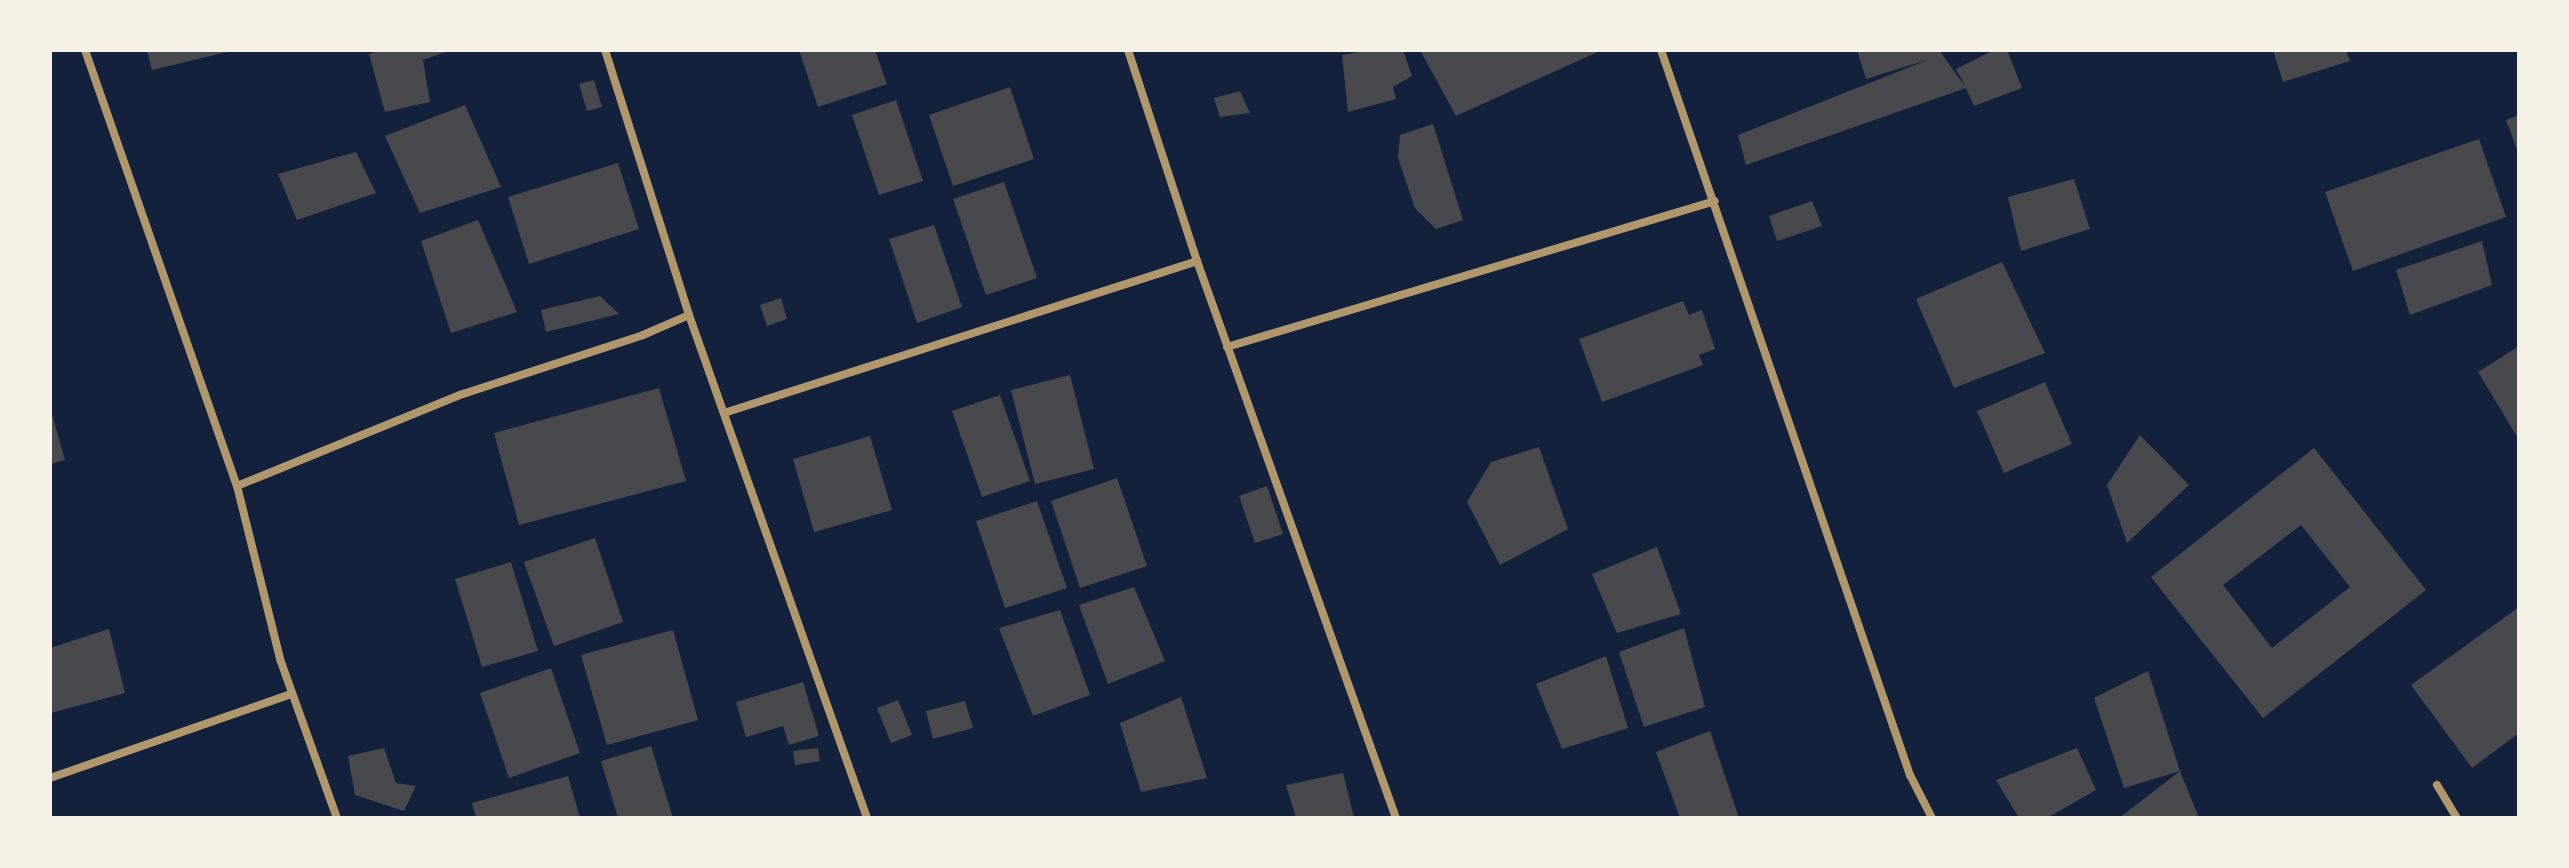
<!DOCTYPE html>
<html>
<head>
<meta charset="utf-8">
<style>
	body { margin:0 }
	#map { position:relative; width:2569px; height:868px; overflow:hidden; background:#14213d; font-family:Mulish,sans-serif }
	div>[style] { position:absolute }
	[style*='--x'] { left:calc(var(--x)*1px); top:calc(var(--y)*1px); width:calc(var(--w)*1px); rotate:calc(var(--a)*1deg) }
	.building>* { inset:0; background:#48494c }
	.minor>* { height:8px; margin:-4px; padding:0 4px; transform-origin:4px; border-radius:4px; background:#b1986c }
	span { translate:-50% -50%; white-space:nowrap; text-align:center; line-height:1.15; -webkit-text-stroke:8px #f6f1e7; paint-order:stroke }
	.frame { position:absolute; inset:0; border:52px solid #f6f1e7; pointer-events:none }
</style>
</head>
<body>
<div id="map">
	<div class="building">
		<i style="clip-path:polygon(147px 50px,231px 50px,231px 51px,152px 70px)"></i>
		<i style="clip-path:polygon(380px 50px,451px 50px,423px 60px,430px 102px,385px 112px,369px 54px)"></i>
		<i style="clip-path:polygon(799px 50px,875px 50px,887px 84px,818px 107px)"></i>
		<i style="clip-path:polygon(1370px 50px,1403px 50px,1412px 76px,1393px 87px,1396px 99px,1348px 112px,1342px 55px)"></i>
		<i style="clip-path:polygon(1420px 50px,1602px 50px,1456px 116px)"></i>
		<i style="clip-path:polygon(1857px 50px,1939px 50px,1966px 88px,1956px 69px,1994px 50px,2007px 50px,2022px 88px,1974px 106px,1966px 88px,1746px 165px,1738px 135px,1930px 59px,1866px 79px)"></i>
		<i style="clip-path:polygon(2273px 50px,2346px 50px,2350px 61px,2283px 82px)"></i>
		<i style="clip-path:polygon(594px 80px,602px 107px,587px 111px,579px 84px)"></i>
		<i style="clip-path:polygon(1010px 87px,1034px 159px,953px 186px,929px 115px)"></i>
		<i style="clip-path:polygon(1240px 91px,1250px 113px,1220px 117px,1214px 98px)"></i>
		<i style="clip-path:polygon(896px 100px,923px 181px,879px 195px,852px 115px)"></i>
		<i style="clip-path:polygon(465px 105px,501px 187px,420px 213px,385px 136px)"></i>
		<i style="clip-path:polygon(2519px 115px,2519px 155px,2506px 120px)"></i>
		<i style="clip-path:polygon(1433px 124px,1463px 220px,1436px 229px,1415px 208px,1398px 158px,1400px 135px)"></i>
		<i style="clip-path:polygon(2479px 139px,2506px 217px,2353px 271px,2325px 192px)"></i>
		<i style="clip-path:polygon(356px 152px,376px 193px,297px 220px,278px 174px)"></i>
		<i style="clip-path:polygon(618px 163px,639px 229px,529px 264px,508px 197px)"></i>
		<i style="clip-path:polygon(2074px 179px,2090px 229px,2021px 251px,2008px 197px)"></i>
		<i style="clip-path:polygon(1004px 182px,1037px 278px,986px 295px,953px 199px)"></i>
		<i style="clip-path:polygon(1812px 201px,1822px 226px,1777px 241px,1769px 216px)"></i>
		<i style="clip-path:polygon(478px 220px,517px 312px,451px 333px,421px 241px)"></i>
		<i style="clip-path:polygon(934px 225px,962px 307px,917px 323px,889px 239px)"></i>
		<i style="clip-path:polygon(2482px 241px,2492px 285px,2410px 315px,2396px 270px)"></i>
		<i style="clip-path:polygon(2002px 262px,2045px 353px,1954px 388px,1916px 299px)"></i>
		<i style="clip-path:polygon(600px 296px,619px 314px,546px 332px,541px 310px)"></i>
		<i style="clip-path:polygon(781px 298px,787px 319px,767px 326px,760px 305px)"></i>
		<i style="clip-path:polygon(1683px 301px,1689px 315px,1702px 310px,1715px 349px,1699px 355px,1703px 365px,1602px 402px,1579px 339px)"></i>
		<i style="clip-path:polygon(2519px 346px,2519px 440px,2478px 372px)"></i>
		<i style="clip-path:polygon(1070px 375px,1094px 469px,1035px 484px,1011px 390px)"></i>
		<i style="clip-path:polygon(2045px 382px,2072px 444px,2004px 473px,1977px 411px)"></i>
		<i style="clip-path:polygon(659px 388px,686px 481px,519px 525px,494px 433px)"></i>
		<i style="clip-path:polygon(1000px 395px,1030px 481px,982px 497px,952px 411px)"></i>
		<i style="clip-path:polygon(50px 407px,65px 460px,50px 464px)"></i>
		<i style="clip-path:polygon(2140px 435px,2189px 485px,2127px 543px,2107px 485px)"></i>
		<i style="clip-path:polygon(870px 436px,892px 510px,814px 532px,793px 459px)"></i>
		<i style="clip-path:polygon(1539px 447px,1568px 529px,1500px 565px,1467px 502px,1491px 462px)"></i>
		<i style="clip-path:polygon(evenodd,2314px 448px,2426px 590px,2263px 718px,2151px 577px,2314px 448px,2301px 525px,2350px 587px,2272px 648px,2223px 585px,2301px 525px)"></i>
		<i style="clip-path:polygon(1117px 478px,1147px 566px,1080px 588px,1051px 501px)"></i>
		<i style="clip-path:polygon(1267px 486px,1283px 534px,1255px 543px,1239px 496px)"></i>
		<i style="clip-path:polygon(1037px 501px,1067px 588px,1005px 608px,976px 521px)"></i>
		<i style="clip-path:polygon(595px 538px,623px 622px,554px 646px,524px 562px)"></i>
		<i style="clip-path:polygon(1657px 547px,1681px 614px,1617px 633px,1592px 574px)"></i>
		<i style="clip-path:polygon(511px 562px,538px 651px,482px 667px,455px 579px)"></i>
		<i style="clip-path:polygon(1134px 587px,1165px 661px,1108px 684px,1079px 605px)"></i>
		<i style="clip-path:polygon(2519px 607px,2519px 733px,2472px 768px,2411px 685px)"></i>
		<i style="clip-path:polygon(1060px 610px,1090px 695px,1033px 716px,999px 628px)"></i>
		<i style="clip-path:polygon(1684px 628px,1705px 707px,1644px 727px,1619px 652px)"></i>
		<i style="clip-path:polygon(109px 629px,125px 693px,51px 713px,50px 648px)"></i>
		<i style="clip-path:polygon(673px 630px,698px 720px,607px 745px,581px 655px)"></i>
		<i style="clip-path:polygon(1606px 656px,1628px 728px,1562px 749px,1536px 684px)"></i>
		<i style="clip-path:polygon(551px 668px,580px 753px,509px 778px,480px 693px)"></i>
		<i style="clip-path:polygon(2148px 671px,2180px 771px,2124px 788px,2094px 698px)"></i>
		<i style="clip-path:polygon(803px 682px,819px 736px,789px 745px,783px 726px,746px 737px,736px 702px)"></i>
		<i style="clip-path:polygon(1181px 697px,1207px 778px,1141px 792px,1120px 723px)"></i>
		<i style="clip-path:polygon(898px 700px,912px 735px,891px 743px,877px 708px)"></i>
		<i style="clip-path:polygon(965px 701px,973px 728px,933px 739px,926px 711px)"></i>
		<i style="clip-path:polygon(1710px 731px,1739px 818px,1680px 818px,1656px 752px)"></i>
		<i style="clip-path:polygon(651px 746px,673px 818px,618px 818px,601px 761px)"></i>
		<i style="clip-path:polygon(384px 748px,396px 783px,416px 786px,404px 811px,355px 795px,348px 756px)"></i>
		<i style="clip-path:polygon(818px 748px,820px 761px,795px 765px,793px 751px)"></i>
		<i style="clip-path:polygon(2077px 748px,2096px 790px,2047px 818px,2019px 818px,1996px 780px)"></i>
		<i style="clip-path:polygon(2180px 771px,2199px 818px,2119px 818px)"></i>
		<i style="clip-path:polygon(1343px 773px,1354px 818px,1296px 818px,1286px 785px)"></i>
		<i style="clip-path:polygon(568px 776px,580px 818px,476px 818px,472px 803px)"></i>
	</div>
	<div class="minor">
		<i style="--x:85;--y:50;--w:462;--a:70.8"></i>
		<i style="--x:237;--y:486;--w:178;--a:76"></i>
		<i style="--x:280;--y:659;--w:169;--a:70.3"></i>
		<i style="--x:605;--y:50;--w:278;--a:72.4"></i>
		<i style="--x:689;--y:315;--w:534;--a:70.51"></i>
		<i style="--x:1128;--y:50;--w:222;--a:71.9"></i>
		<i style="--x:1197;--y:261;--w:591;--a:70.34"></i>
		<i style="--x:1661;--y:50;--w:767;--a:71.05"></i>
		<i style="--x:1910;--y:775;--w:48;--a:62.9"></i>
		<i style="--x:1227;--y:347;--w:509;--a:-16.66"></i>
		<i style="--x:724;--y:413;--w:497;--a:-17.8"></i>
		<i style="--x:237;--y:486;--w:244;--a:-22.2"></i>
		<i style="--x:463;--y:394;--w:189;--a:-18.1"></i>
		<i style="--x:643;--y:335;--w:50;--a:-23.5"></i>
		<i style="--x:50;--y:778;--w:255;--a:-19.2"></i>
		<i style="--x:2437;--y:785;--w:39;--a:59"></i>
	</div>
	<div class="frame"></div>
</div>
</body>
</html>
